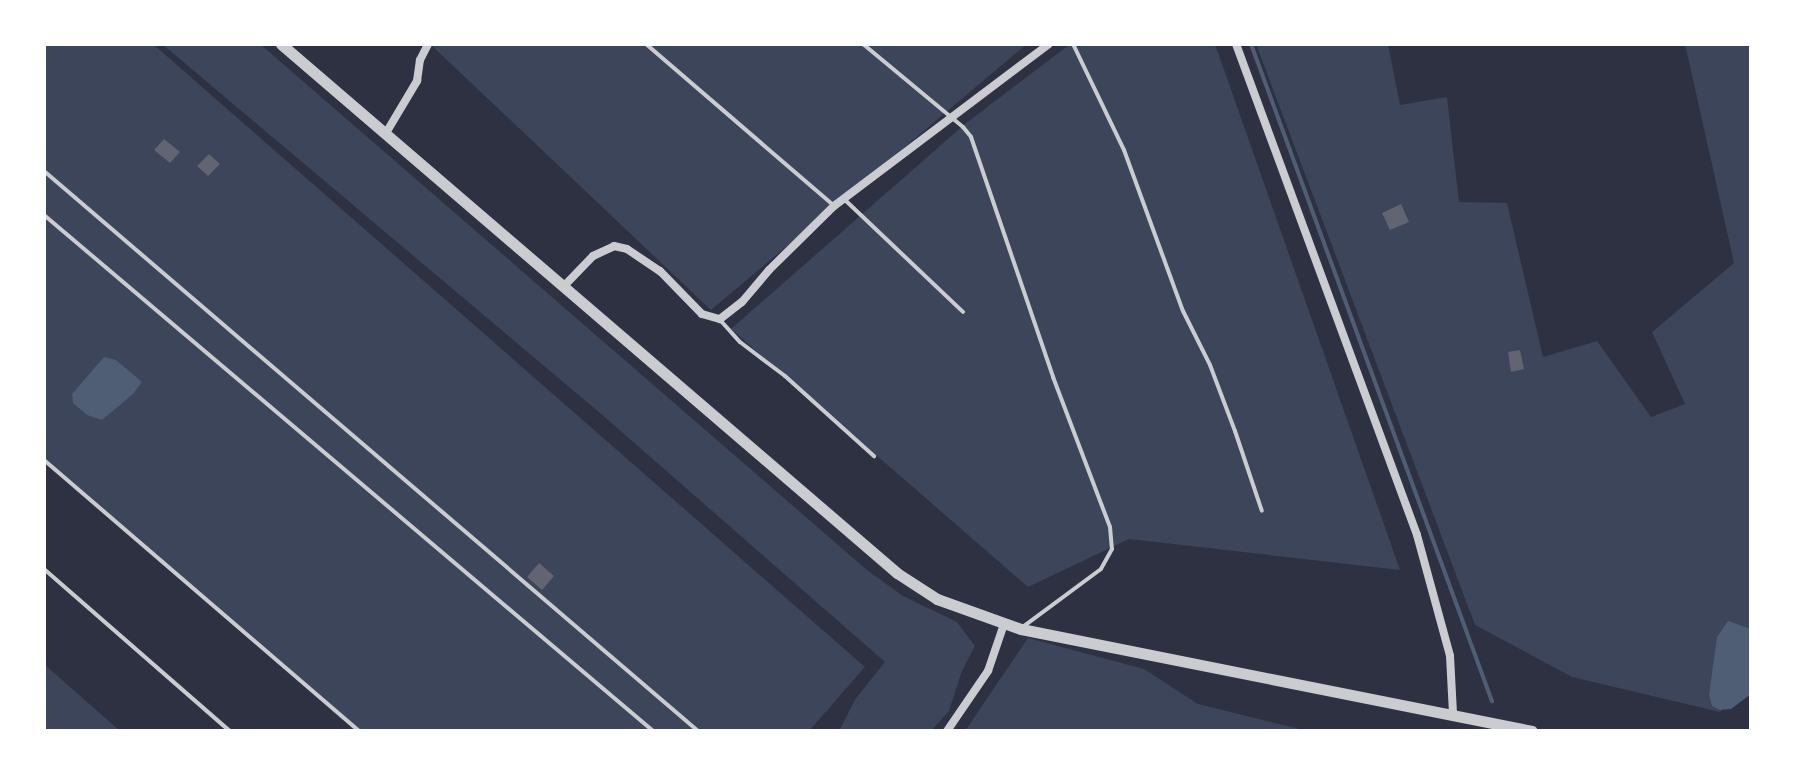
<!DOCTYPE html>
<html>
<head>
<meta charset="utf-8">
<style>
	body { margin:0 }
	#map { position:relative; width:1795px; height:775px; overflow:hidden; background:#2d3142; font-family:"DejaVu Sans",sans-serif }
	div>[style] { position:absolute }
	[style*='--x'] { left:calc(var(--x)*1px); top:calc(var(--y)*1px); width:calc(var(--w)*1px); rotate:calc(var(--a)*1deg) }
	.green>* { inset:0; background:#3c4559 }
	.water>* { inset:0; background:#4f5d75 }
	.stream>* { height:4px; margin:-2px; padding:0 2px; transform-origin:2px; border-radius:2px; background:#4f5d75 }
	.building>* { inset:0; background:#626471 }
	.service>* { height:4px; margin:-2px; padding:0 2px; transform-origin:2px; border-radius:2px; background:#caccd0 }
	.minor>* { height:8px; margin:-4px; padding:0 4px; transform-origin:4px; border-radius:4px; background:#caccd0 }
	.tertiary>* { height:11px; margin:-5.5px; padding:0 5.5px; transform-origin:5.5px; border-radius:5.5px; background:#caccd0 }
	span { translate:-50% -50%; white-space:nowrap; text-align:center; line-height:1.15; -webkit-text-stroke:8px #fff; paint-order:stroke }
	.frame { position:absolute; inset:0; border:46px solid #fff; pointer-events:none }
</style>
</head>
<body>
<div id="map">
	<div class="green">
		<i style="clip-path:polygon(44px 44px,153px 44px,865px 667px,809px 731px,355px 731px,44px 459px)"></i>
		<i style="clip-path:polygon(162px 44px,260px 44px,867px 570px,903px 596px,957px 622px,975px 646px,962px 671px,949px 711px,931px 731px,839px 731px,856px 698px,885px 662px,607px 419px)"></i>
		<i style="clip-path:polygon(430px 44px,1027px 44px,711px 310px)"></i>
		<i style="clip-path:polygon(1070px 44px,1215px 44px,1400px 570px,1129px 539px,1028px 587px,731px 329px,965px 124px)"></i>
		<i style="clip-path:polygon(1256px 44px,1388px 44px,1400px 105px,1447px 97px,1459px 202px,1507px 203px,1543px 357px,1597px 341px,1651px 417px,1685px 404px,1652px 332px,1734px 263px,1685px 44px,1751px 44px,1751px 677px,1720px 712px,1572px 677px,1475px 625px)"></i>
		<i style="clip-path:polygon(1028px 638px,1144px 669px,1198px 704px,1308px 731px,965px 731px)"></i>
		<i style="clip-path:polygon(44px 664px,120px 731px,44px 731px)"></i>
	</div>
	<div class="water">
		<i style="clip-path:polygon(104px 357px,116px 360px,142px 382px,133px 394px,102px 420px,87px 415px,73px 403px,72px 394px)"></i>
		<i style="clip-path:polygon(1728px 621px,1751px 629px,1751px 694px,1731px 709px,1720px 710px,1712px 706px,1709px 695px,1717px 637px)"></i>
	</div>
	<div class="stream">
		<i style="--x:1251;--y:44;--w:700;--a:69.86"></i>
	</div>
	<div class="building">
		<i style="clip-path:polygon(164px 139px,180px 152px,170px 163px,154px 150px)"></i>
		<i style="clip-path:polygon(209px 154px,220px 164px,208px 176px,197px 166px)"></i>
		<i style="clip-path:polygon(1401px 204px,1409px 222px,1390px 230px,1382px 213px)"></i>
		<i style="clip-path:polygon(1520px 350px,1524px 369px,1511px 372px,1508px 352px)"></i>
		<i style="clip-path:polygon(539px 563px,554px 576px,542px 590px,527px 577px)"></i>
	</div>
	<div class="service">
		<i style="--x:646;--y:44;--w:245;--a:40.7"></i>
		<i style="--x:863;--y:44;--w:130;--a:39.7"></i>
		<i style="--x:963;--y:127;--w:13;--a:51"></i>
		<i style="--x:971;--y:137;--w:254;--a:71.1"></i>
		<i style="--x:1053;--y:377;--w:160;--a:69.2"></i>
		<i style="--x:1110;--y:527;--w:22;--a:85"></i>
		<i style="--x:1112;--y:549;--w:23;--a:119"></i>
		<i style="--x:1101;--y:569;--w:96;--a:143.5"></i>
		<i style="--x:1073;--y:44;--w:118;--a:64.3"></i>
		<i style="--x:1124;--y:150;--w:171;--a:69.9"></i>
		<i style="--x:1183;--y:311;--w:60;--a:63.4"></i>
		<i style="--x:1210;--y:365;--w:71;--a:69.3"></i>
		<i style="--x:1235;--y:431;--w:84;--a:71.4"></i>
		<i style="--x:44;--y:171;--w:861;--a:40.57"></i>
		<i style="--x:844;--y:199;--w:164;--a:43.5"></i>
		<i style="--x:44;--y:215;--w:798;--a:40.27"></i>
		<i style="--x:721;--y:321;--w:28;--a:48"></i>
		<i style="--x:740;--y:342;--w:56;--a:37.1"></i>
		<i style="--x:785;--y:376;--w:120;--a:42"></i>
		<i style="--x:44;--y:460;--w:416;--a:40.7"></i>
		<i style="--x:44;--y:569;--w:247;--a:41.1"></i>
	</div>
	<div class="minor">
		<i style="--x:1236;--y:44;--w:523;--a:69.76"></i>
		<i style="--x:1417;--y:535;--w:125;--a:74.7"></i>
		<i style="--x:1450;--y:656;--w:57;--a:87"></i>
		<i style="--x:386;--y:133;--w:61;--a:-59.2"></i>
		<i style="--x:417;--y:81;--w:21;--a:-82"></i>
		<i style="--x:420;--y:60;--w:18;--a:-63"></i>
		<i style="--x:565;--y:285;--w:40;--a:-46"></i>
		<i style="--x:593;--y:256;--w:23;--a:-25"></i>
		<i style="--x:614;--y:246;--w:13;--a:13"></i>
		<i style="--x:627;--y:249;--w:40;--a:34"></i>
		<i style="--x:660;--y:271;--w:60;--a:45.7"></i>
		<i style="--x:702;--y:314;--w:19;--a:16"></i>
		<i style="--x:720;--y:319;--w:28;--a:-38"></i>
		<i style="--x:742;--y:302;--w:42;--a:-49.8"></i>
		<i style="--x:769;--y:270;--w:91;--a:-44.6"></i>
		<i style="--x:834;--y:206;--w:269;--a:-37"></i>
		<i style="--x:947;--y:731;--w:73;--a:-55.7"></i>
		<i style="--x:988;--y:671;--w:50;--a:-71.2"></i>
	</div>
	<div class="tertiary">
		<i style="--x:281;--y:44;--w:812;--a:40.65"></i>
		<i style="--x:897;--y:573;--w:48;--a:33"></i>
		<i style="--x:937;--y:599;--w:89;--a:19.7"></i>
		<i style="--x:1021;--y:629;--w:521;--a:11.29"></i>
	</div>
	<div class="frame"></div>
</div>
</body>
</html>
